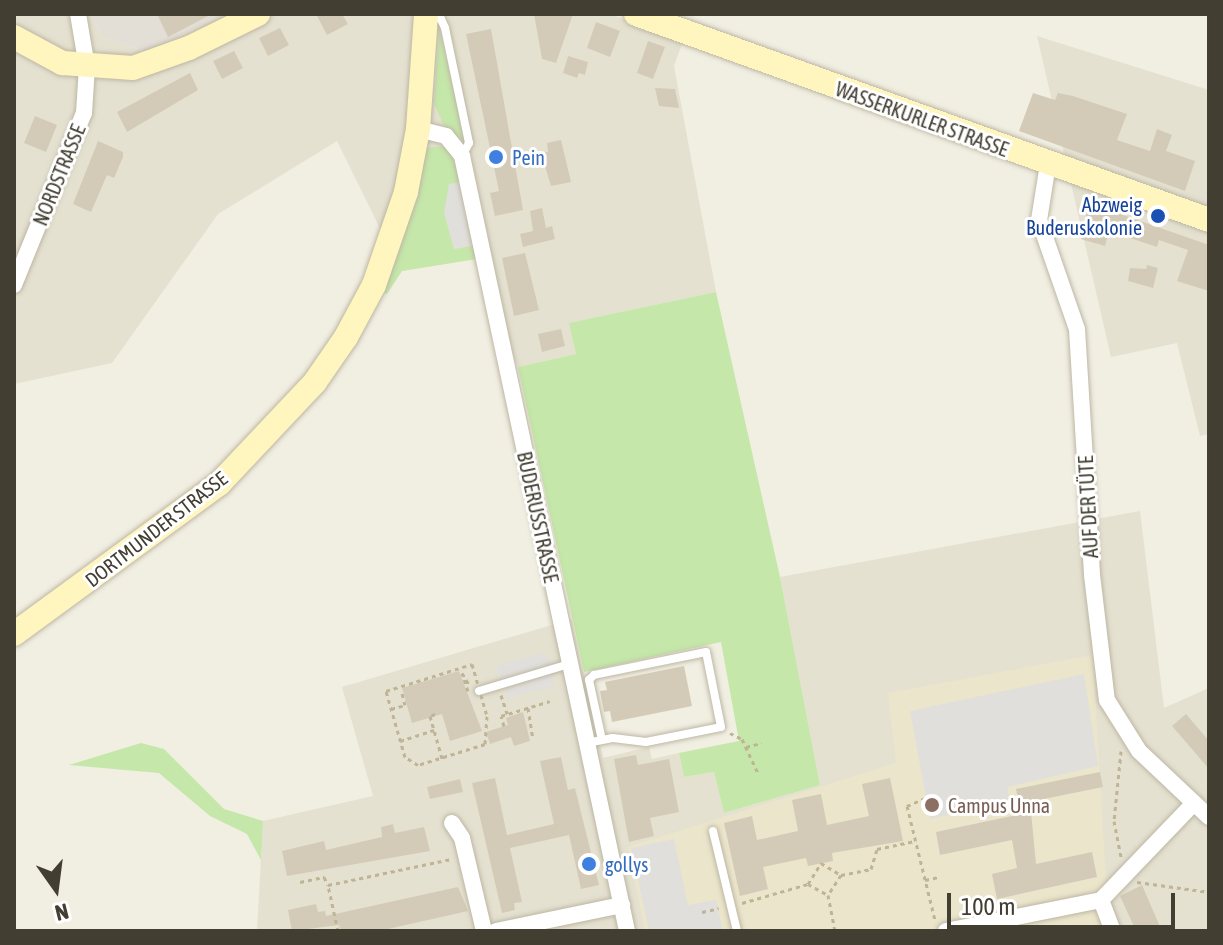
<!DOCTYPE html>
<html>
<head>
<meta charset="utf-8">
<style>
	body { margin:0 }
	#map { position:relative; width:1223px; height:945px; overflow:hidden; background:#f1eee2; font-family:"Asap Condensed",sans-serif }
	div>[style] { position:absolute }
	[style*='--x'] { left:calc(var(--x)*1px); top:calc(var(--y)*1px); width:calc(var(--w)*1px); rotate:calc(var(--a)*1deg) }
	.residential>* { inset:0; background:#e5e1d0 }
	.industrial>* { inset:0; background:#e3dfd7 }
	.education>* { inset:0; background:#ebe5cb }
	.green>* { inset:0; background:#c5e7a9 }
	.parking>* { inset:0; background:#e1dfdb }
	.building>* { inset:0; background:#d3cbb7 }
	.path>* { height:3px; margin-top:-1.5px; transform-origin:0; background:repeating-linear-gradient(90deg,#bfb495 0 4px,transparent 0 8px) }
	.roads { filter:drop-shadow(0 0 2px #bdb7a4) drop-shadow(0 0 2px #bdb7a4) }
	.service>* { height:8px; margin:-4px; padding:0 4px; transform-origin:4px; border-radius:4px; background:#fff }
	.minor>* { height:16px; margin:-8px; padding:0 8px; transform-origin:8px; border-radius:8px; background:#fff }
	.secondary>* { height:24px; margin:-12px; padding:0 12px; transform-origin:12px; border-radius:12px; background:#fff5be }
	.dots>* { width:22px; height:22px; translate:-50% -50%; box-sizing:border-box; border:4px solid #fff; border-radius:50% }
	span { translate:-50% -50%; white-space:nowrap; text-align:center; line-height:1.15; -webkit-text-stroke:6px #fff; paint-order:stroke }
	.street-label { font-size:20px; color:#433e32 }
	.shop-label { font-size:20px; color:#366cbe }
	.left { translate:0 -50%; text-align:left }
	.transit-label { font-size:20px; color:#164399 }
	.right { translate:-100% -50%; text-align:right }
	.education-label { font-size:20px; color:#785e54 }
	.frame { position:absolute; inset:0; border:16px solid #433e32; pointer-events:none }
	.north { position:absolute; left:16px; top:849px; width:80px; height:80px; -webkit-text-stroke:6px #fff; paint-order:stroke; rotate:166deg; font-size:22px; font-weight:700; line-height:32px; text-align:center; color:#433e32 }
	.north::after { content:''; display:block; margin:auto; width:28px; height:36px; background:#433e32; clip-path:polygon(50% 0,100% 100%,50% 72%,0 100%) }
	.scale { position:absolute; left:947px; top:893px; width:228px; height:36px; box-sizing:border-box; border:4px solid #433e32; border-top:0; padding-left:10px; font-size:24px; line-height:28px; white-space:nowrap; color:#433e32; -webkit-text-stroke:6px #fff; paint-order:stroke }
</style>
</head>
<body>
<div id="map">
	<div class="residential">
		<i style="clip-path:polygon(14px 14px,90px 14px,102px 36px,149px 53px,220px 14px,610px 14px,683px 41px,674px 66px,716px 292px,570px 323px,576px 354px,518px 367px,476px 259px,401px 271px,337px 141px,218px 214px,112px 363px,14px 384px)"></i>
		<i style="clip-path:polygon(1037px 36px,1209px 90px,1209px 434px,1200px 436px,1177px 343px,1111px 357px)"></i>
		<i style="clip-path:polygon(1140px 511px,1164px 708px,1209px 688px,1209px 931px,257px 931px,263px 821px,373px 796px,342px 687px,572px 619px,603px 758px,649px 747px,652px 759px,679px 753px,684px 777px,714px 772px,724px 813px,820px 785px,780px 577px)"></i>
	</div>
	<div class="industrial">
		<i style="clip-path:polygon(90px 14px,220px 14px,149px 53px,102px 36px)"></i>
	</div>
	<div class="education">
		<i style="clip-path:polygon(1093px 655px,1107px 899px,1117px 931px,645px 931px,628px 847px,896px 763px,888px 693px)"></i>
	</div>
	<div class="green">
		<i style="clip-path:polygon(439px 29px,464px 135px,462px 140px,443px 124px,434px 104px)"></i>
		<i style="clip-path:polygon(444px 146px,455px 160px,476px 259px,402px 271px,387px 294px,381px 292px,405px 233px,427px 148px)"></i>
		<i style="clip-path:polygon(716px 292px,780px 577px,820px 785px,724px 813px,714px 772px,684px 777px,679px 753px,739px 741px,721px 642px,584px 672px,518px 367px,576px 354px,569px 323px)"></i>
		<i style="clip-path:polygon(141px 743px,164px 749px,224px 809px,263px 821px,261px 860px,247px 834px,210px 816px,159px 773px,69px 765px)"></i>
	</div>
	<div class="parking">
		<i style="clip-path:polygon(460px 182px,473px 246px,454px 249px,444px 213px,449px 184px)"></i>
		<i style="clip-path:polygon(541px 653px,554px 663px,552px 687px,505px 698px,509px 688px,496px 669px,499px 665px)"></i>
		<i style="clip-path:polygon(1084px 674px,1098px 766px,1007px 787px,1010px 801px,930px 819px,910px 711px)"></i>
		<i style="clip-path:polygon(674px 839px,688px 905px,716px 900px,723px 931px,649px 931px,631px 848px)"></i>
	</div>
	<div class="building">
		<i style="clip-path:polygon(157px 14px,212px 14px,168px 37px)"></i>
		<i style="clip-path:polygon(316px 14px,342px 14px,348px 24px,327px 35px)"></i>
		<i style="clip-path:polygon(534px 14px,573px 14px,556px 63px,542px 59px)"></i>
		<i style="clip-path:polygon(596px 22px,620px 31px,610px 57px,587px 48px)"></i>
		<i style="clip-path:polygon(280px 28px,289px 45px,268px 56px,259px 38px)"></i>
		<i style="clip-path:polygon(491px 29px,523px 210px,495px 216px,490px 193px,499px 191px,466px 34px)"></i>
		<i style="clip-path:polygon(648px 41px,665px 47px,653px 79px,637px 73px)"></i>
		<i style="clip-path:polygon(234px 51px,243px 68px,222px 79px,213px 61px)"></i>
		<i style="clip-path:polygon(568px 56px,588px 62px,585px 75px,579px 73px,577px 78px,563px 73px)"></i>
		<i style="clip-path:polygon(190px 73px,198px 90px,127px 132px,117px 112px)"></i>
		<i style="clip-path:polygon(655px 88px,675px 89px,679px 108px,659px 106px)"></i>
		<i style="clip-path:polygon(1033px 93px,1055px 100px,1058px 93px,1073px 96px,1127px 114px,1117px 140px,1150px 151px,1157px 129px,1172px 135px,1166px 151px,1195px 161px,1185px 191px,1019px 131px)"></i>
		<i style="clip-path:polygon(35px 116px,57px 125px,46px 152px,24px 143px)"></i>
		<i style="clip-path:polygon(561px 140px,571px 182px,551px 186px,541px 153px,548px 152px,547px 143px)"></i>
		<i style="clip-path:polygon(98px 141px,123px 152px,123px 157px,114px 178px,107px 175px,91px 212px,73px 204px)"></i>
		<i style="clip-path:polygon(1089px 203px,1209px 245px,1209px 291px,1177px 281px,1188px 250px,1159px 240px,1157px 247px,1109px 231px,1105px 246px,1081px 239px)"></i>
		<i style="clip-path:polygon(542px 208px,546px 228px,552px 226px,555px 239px,523px 247px,520px 234px,533px 231px,530px 211px)"></i>
		<i style="clip-path:polygon(525px 253px,539px 310px,514px 316px,502px 258px)"></i>
		<i style="clip-path:polygon(1147px 265px,1158px 268px,1153px 288px,1128px 281px,1130px 268px,1146px 269px)"></i>
		<i style="clip-path:polygon(561px 329px,565px 346px,542px 352px,538px 334px)"></i>
		<i style="clip-path:polygon(684px 666px,692px 706px,612px 722px,610px 711px,604px 712px,600px 691px,607px 690px,605px 682px)"></i>
		<i style="clip-path:polygon(459px 671px,482px 731px,450px 741px,442px 714px,412px 723px,402px 688px)"></i>
		<i style="clip-path:polygon(523px 712px,530px 741px,514px 746px,511px 737px,490px 744px,486px 732px,508px 725px,506px 718px)"></i>
		<i style="clip-path:polygon(1186px 714px,1209px 741px,1209px 769px,1172px 726px)"></i>
		<i style="clip-path:polygon(636px 755px,638px 765px,669px 759px,679px 812px,650px 818px,654px 836px,629px 842px,614px 759px)"></i>
		<i style="clip-path:polygon(561px 757px,568px 790px,575px 788px,599px 885px,581px 889px,569px 835px,510px 848px,522px 902px,514px 903px,515px 910px,502px 913px,472px 783px,495px 778px,507px 835px,554px 824px,540px 761px)"></i>
		<i style="clip-path:polygon(1100px 772px,1103px 787px,1019px 804px,1016px 789px)"></i>
		<i style="clip-path:polygon(890px 778px,903px 841px,832px 853px,833px 861px,808px 866px,806px 858px,763px 867px,768px 889px,740px 896px,724px 823px,752px 816px,757px 840px,798px 831px,792px 800px,821px 794px,827px 825px,869px 816px,862px 784px)"></i>
		<i style="clip-path:polygon(460px 779px,463px 792px,430px 799px,427px 787px)"></i>
		<i style="clip-path:polygon(1031px 812px,1036px 864px,1092px 852px,1097px 877px,997px 899px,992px 874px,1017px 868px,1012px 840px,940px 855px,936px 832px)"></i>
		<i style="clip-path:polygon(393px 824px,395px 833px,424px 827px,430px 851px,287px 876px,282px 851px,324px 841px,326px 850px,382px 837px,381px 827px)"></i>
		<i style="clip-path:polygon(1142px 885px,1158px 922px,1162px 931px,1136px 931px,1120px 896px)"></i>
		<i style="clip-path:polygon(458px 887px,468px 911px,379px 931px,341px 931px,339px 925px,292px 931px,288px 910px,316px 904px,318px 912px,325px 911px,326px 916px)"></i>
	</div>
	<div class="path">
		<i style="--x:472;--y:664;--w:54;--a:73.9"></i>
		<i style="--x:487;--y:716;--w:28;--a:94"></i>
		<i style="--x:485;--y:744;--w:70;--a:162.6"></i>
		<i style="--x:418;--y:765;--w:15;--a:-148"></i>
		<i style="--x:405;--y:757;--w:69;--a:-106.1"></i>
		<i style="--x:386;--y:691;--w:90;--a:-17.4"></i>
		<i style="--x:468;--y:691;--w:19;--a:-108"></i>
		<i style="--x:462;--y:673;--w:15;--a:58"></i>
		<i style="--x:501;--y:695;--w:20;--a:72"></i>
		<i style="--x:528;--y:708;--w:31;--a:81"></i>
		<i style="--x:391;--y:709;--w:15;--a:-16"></i>
		<i style="--x:405;--y:705;--w:12;--a:-104"></i>
		<i style="--x:435;--y:714;--w:5;--a:158"></i>
		<i style="--x:430;--y:716;--w:44;--a:74.1"></i>
		<i style="--x:504;--y:726;--w:10;--a:-107"></i>
		<i style="--x:501;--y:716;--w:51;--a:-17"></i>
		<i style="--x:730;--y:733;--w:13;--a:27"></i>
		<i style="--x:742;--y:739;--w:38;--a:65"></i>
		<i style="--x:400;--y:741;--w:36;--a:-18"></i>
		<i style="--x:746;--y:747;--w:16;--a:-15"></i>
		<i style="--x:1121;--y:751;--w:70;--a:95.7"></i>
		<i style="--x:1114;--y:821;--w:38;--a:79"></i>
		<i style="--x:925;--y:798;--w:20;--a:156"></i>
		<i style="--x:907;--y:806;--w:117;--a:76.2"></i>
		<i style="--x:841;--y:875;--w:31;--a:-11"></i>
		<i style="--x:871;--y:869;--w:21;--a:-73"></i>
		<i style="--x:877;--y:849;--w:40;--a:-12"></i>
		<i style="--x:925;--y:880;--w:14;--a:-12"></i>
		<i style="--x:300;--y:882;--w:25;--a:-12"></i>
		<i style="--x:324;--y:877;--w:9;--a:63"></i>
		<i style="--x:1137;--y:882;--w:73;--a:7.9"></i>
		<i style="--x:808;--y:884;--w:25;--a:-58"></i>
		<i style="--x:821;--y:863;--w:23;--a:31"></i>
		<i style="--x:841;--y:875;--w:24;--a:123"></i>
		<i style="--x:742;--y:903;--w:69;--a:-16.1"></i>
		<i style="--x:808;--y:884;--w:23;--a:29"></i>
		<i style="--x:828;--y:895;--w:37;--a:79"></i>
		<i style="--x:702;--y:912;--w:17;--a:-13"></i>
		<i style="--x:338;--y:931;--w:47;--a:-102.3"></i>
		<i style="--x:328;--y:885;--w:126;--a:-11.9"></i>
	</div>
	<div class="roads">
		<div class="service">
			<i style="--x:430;--y:16;--w:11;--a:15"></i>
			<i style="--x:441;--y:19;--w:10;--a:66"></i>
			<i style="--x:445;--y:28;--w:117;--a:78.2"></i>
			<i style="--x:469;--y:143;--w:15;--a:118"></i>
			<i style="--x:479;--y:691;--w:94;--a:-16.7"></i>
			<i style="--x:587;--y:743;--w:26;--a:-11"></i>
			<i style="--x:613;--y:738;--w:33;--a:7"></i>
			<i style="--x:646;--y:742;--w:76;--a:-11.3"></i>
			<i style="--x:721;--y:727;--w:76;--a:-101.3"></i>
			<i style="--x:706;--y:652;--w:114;--a:168.4"></i>
			<i style="--x:594;--y:675;--w:7;--a:135"></i>
			<i style="--x:589;--y:680;--w:61;--a:77.8"></i>
			<i style="--x:713;--y:831;--w:103;--a:76.5"></i>
		</div>
		<div class="minor">
			<i style="--x:418;--y:129;--w:29;--a:14"></i>
			<i style="--x:446;--y:136;--w:26;--a:51"></i>
			<i style="--x:462;--y:156;--w:792;--a:77.98"></i>
			<i style="--x:1048;--y:164;--w:57;--a:99.1"></i>
			<i style="--x:1039;--y:220;--w:115;--a:70.8"></i>
			<i style="--x:1077;--y:329;--w:246;--a:86.5"></i>
			<i style="--x:1092;--y:575;--w:126;--a:83.2"></i>
			<i style="--x:1107;--y:700;--w:60;--a:57.9"></i>
			<i style="--x:1139;--y:751;--w:96;--a:43.3"></i>
			<i style="--x:14;--y:285;--w:186;--a:-67.9"></i>
			<i style="--x:84;--y:113;--w:46;--a:-86.3"></i>
			<i style="--x:87;--y:67;--w:54;--a:-99.6"></i>
			<i style="--x:452;--y:823;--w:18;--a:56"></i>
			<i style="--x:462;--y:838;--w:96;--a:76.7"></i>
			<i style="--x:1101;--y:900;--w:134;--a:-46.2"></i>
			<i style="--x:1101;--y:900;--w:33;--a:69"></i>
			<i style="--x:496;--y:931;--w:129;--a:-11.7"></i>
			<i style="--x:946;--y:931;--w:158;--a:-11.3"></i>
		</div>
		<div class="secondary">
			<i style="--x:636;--y:14;--w:609;--a:19.77"></i>
			<i style="--x:14;--y:37;--w:55;--a:28.4"></i>
			<i style="--x:62;--y:63;--w:71;--a:4"></i>
			<i style="--x:133;--y:68;--w:59;--a:-19.7"></i>
			<i style="--x:189;--y:48;--w:77;--a:-26.2"></i>
			<i style="--x:14;--y:634;--w:254;--a:-36.2"></i>
			<i style="--x:219;--y:484;--w:140;--a:-46.7"></i>
			<i style="--x:315;--y:382;--w:55;--a:-55.4"></i>
			<i style="--x:346;--y:337;--w:59;--a:-61.7"></i>
			<i style="--x:374;--y:285;--w:98;--a:-71"></i>
			<i style="--x:406;--y:192;--w:64;--a:-79.2"></i>
			<i style="--x:418;--y:129;--w:115;--a:-86"></i>
		</div>
	</div>
	<div class="dots">
		<i style="left:496px;top:157px;background:#3f7fe0"></i>
		<i style="left:1158px;top:216px;background:#1a4fb4"></i>
		<i style="left:932px;top:805px;background:#8d6e63"></i>
		<i style="left:589px;top:864px;background:#3f7fe0"></i>
	</div>
	<div class="street-label">
		<span style="left:922px;top:119px;rotate:20deg">WASSERKURLER STRASSE</span>
		<span style="left:59px;top:175px;rotate:-68deg">NORDSTRASSE</span>
		<span style="left:1088px;top:507px;rotate:-93deg">AUF DER TÜTE</span>
		<span style="left:538px;top:517px;rotate:78deg">BUDERUSSTRASSE</span>
		<span style="left:156px;top:529px;rotate:-38deg">DORTMUNDER STRASSE</span>
	</div>
	<div class="shop-label">
		<span class="left" style="left:512px;top:157px">Pein</span>
		<span class="left" style="left:605px;top:864px">gollys</span>
	</div>
	<div class="transit-label">
		<span class="right" style="left:1142px;top:216px">Abzweig<br>Buderuskolonie</span>
	</div>
	<div class="education-label">
		<span class="left" style="left:948px;top:805px">Campus Unna</span>
	</div>
	<div class="frame"></div>
	<div class="north">N</div>
	<div class="scale">100 m</div>
</div>
</body>
</html>
